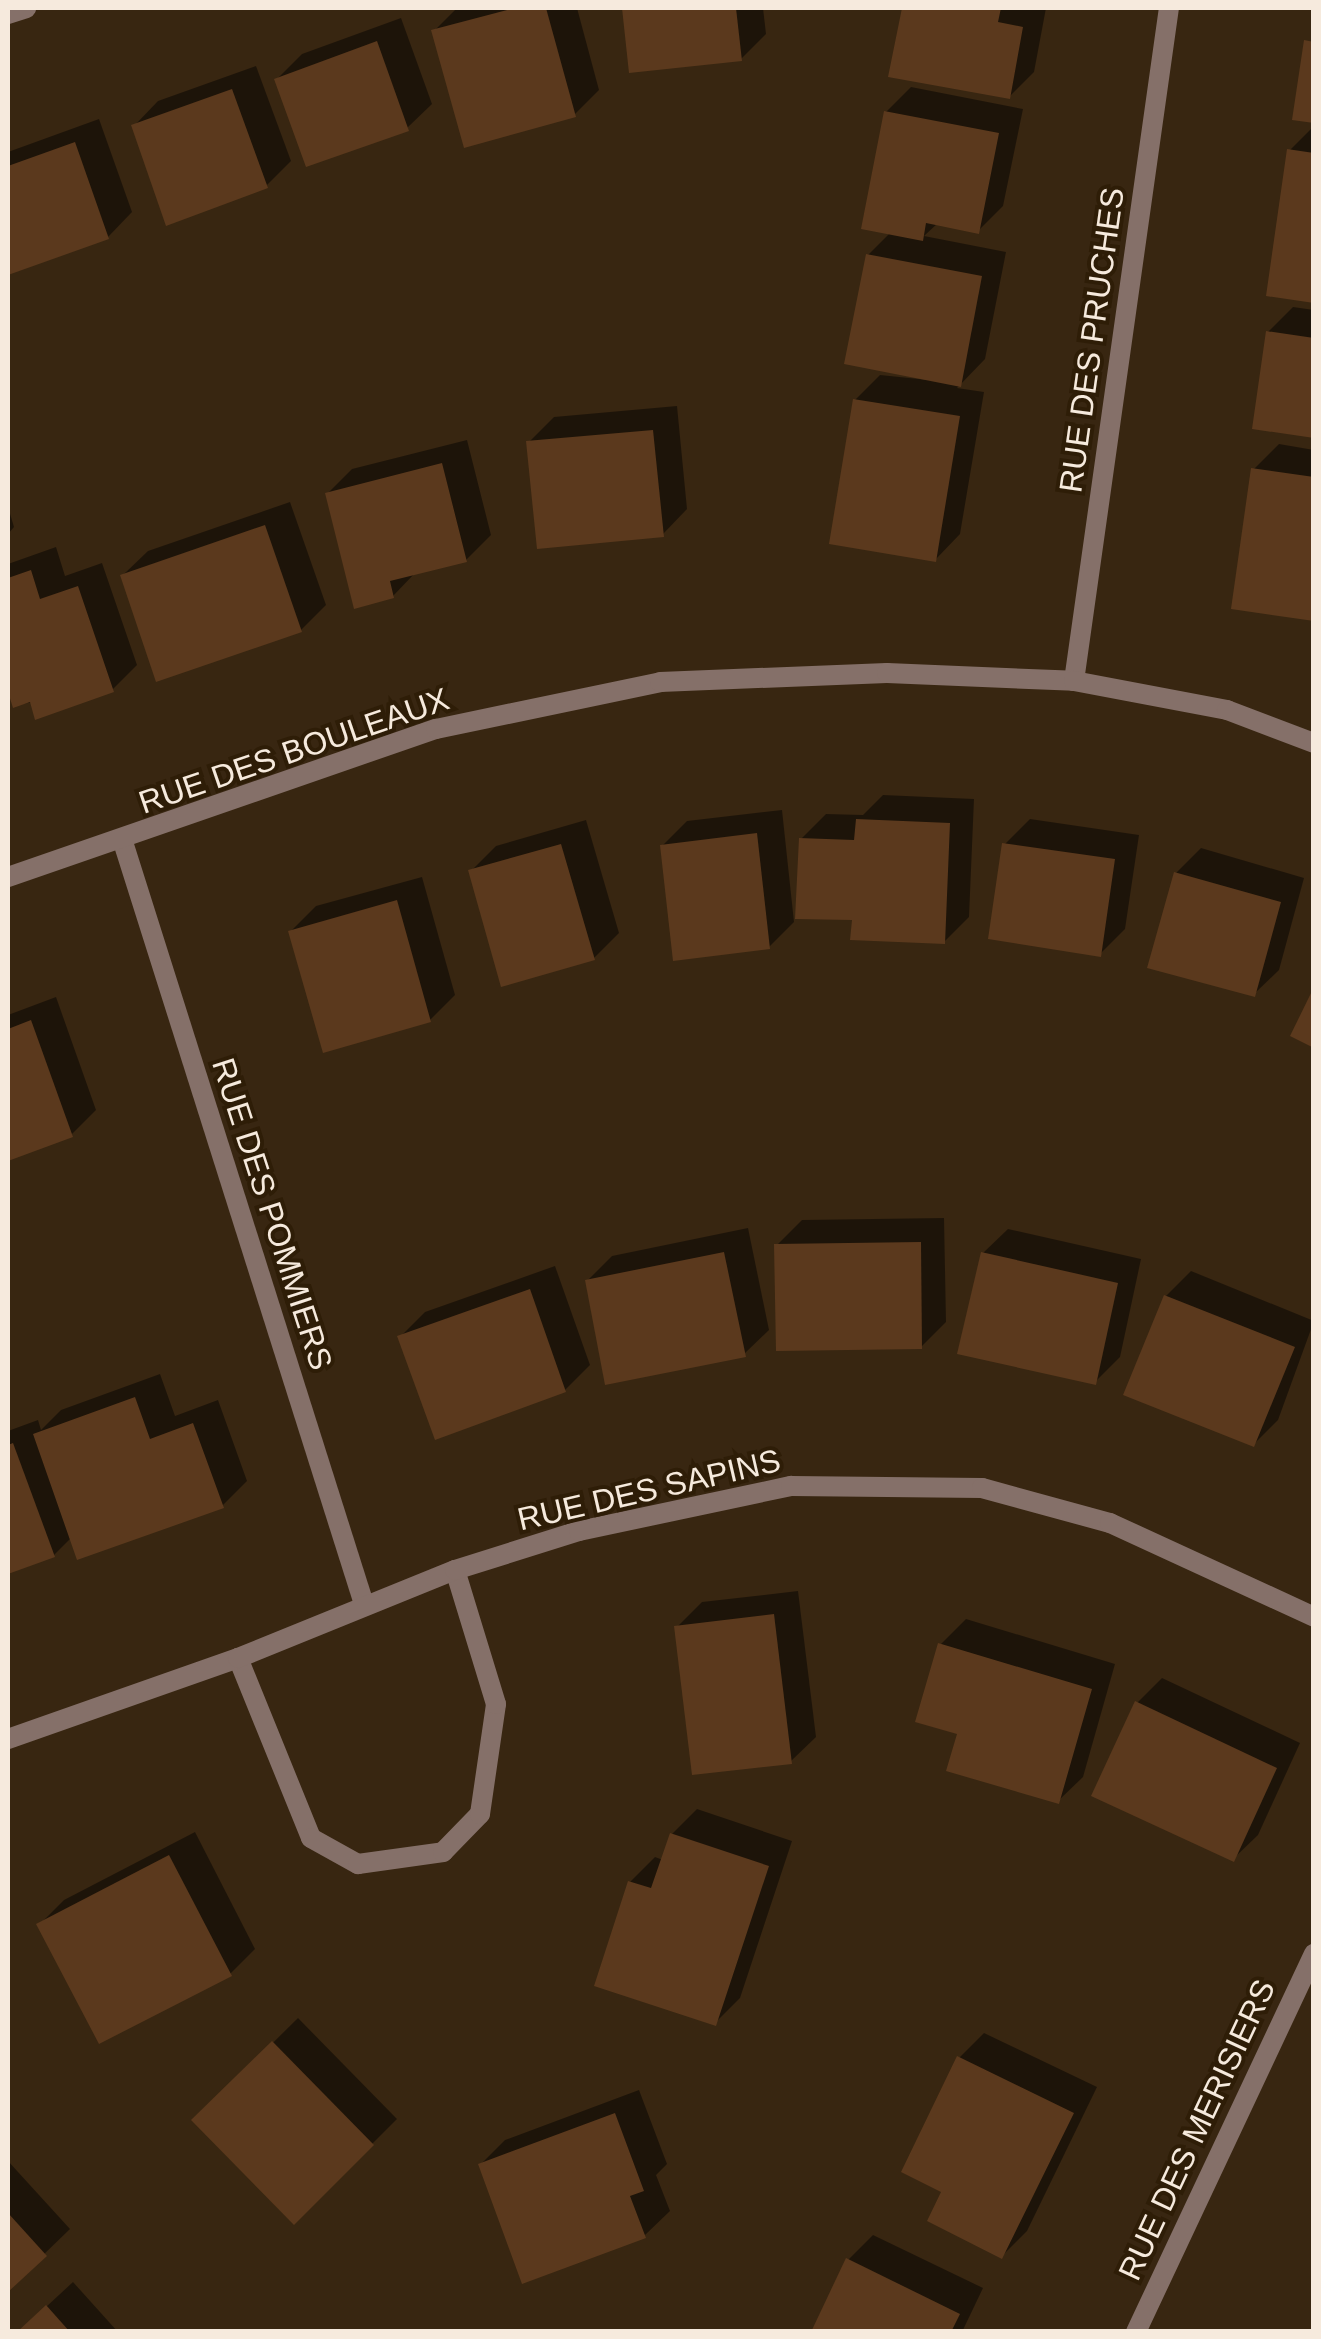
<!DOCTYPE html>
<html>
<head>
<meta charset="utf-8">
<style>
	body { margin:0 }
	#map { position:relative; width:1321px; height:2339px; overflow:hidden; background:#382611; font-family:Arial,sans-serif }
	div>[style] { position:absolute }
	[style*='--x'] { left:calc(var(--x)*1px); top:calc(var(--y)*1px); width:calc(var(--w)*1px); rotate:calc(var(--a)*1deg) }
	.shadow>* { inset:0; background:#0007 }
	.building>* { inset:0; background:#5b391d }
	.street>* { height:20px; margin:-10px; padding:0 10px; transform-origin:10px; border-radius:10px; background:#857069 }
	span { translate:-50% -50%; white-space:nowrap; text-align:center; line-height:1.15; -webkit-text-stroke:8px #2e1d07; paint-order:stroke }
	.street-label { font-size:32px; color:#f6eadd }
	.frame { position:absolute; inset:0; border:10px solid #f6eadd; pointer-events:none }
</style>
</head>
<body>
<div id="map">
	<div class="shadow">
		<i style="clip-path:polygon(457px 8px,577px 8px,599px 90px,574px 115px,434px 31px)"></i>
		<i style="clip-path:polygon(625px 8px,763px 8px,766px 34px,741px 59px,631px 70px)"></i>
		<i style="clip-path:polygon(904px 8px,1046px 8px,1034px 72px,1009px 97px,891px 75px)"></i>
		<i style="clip-path:polygon(401px 18px,432px 104px,407px 128px,277px 79px,302px 54px)"></i>
		<i style="clip-path:polygon(256px 66px,291px 161px,266px 186px,134px 126px,158px 101px)"></i>
		<i style="clip-path:polygon(911px 87px,1023px 109px,1003px 206px,978px 231px,938px 223px,924px 236px,1006px 252px,985px 359px,957px 388px,984px 392px,960px 534px,936px 559px,855px 400px,880px 375px,948px 382px,868px 255px,891px 232px,886px 112px)"></i>
		<i style="clip-path:polygon(99px 119px,132px 212px,108px 237px,10px 272px,8px 152px)"></i>
		<i style="clip-path:polygon(1314px 126px,1314px 301px,1290px 150px)"></i>
		<i style="clip-path:polygon(1293px 307px,1314px 310px,1314px 435px,1268px 332px)"></i>
		<i style="clip-path:polygon(677px 406px,687px 509px,663px 534px,529px 442px,554px 417px)"></i>
		<i style="clip-path:polygon(467px 440px,491px 535px,466px 560px,416px 572px,393px 596px,327px 494px,352px 469px)"></i>
		<i style="clip-path:polygon(1279px 444px,1314px 450px,1314px 618px,1254px 469px)"></i>
		<i style="clip-path:polygon(290px 502px,326px 605px,301px 630px,123px 575px,148px 551px)"></i>
		<i style="clip-path:polygon(8px 507px,14px 527px,8px 534px)"></i>
		<i style="clip-path:polygon(56px 547px,65px 576px,102px 563px,137px 665px,112px 690px,15px 705px,8px 684px,8px 564px)"></i>
		<i style="clip-path:polygon(883px 795px,974px 799px,969px 917px,944px 942px,854px 918px,801px 839px,826px 814px,863px 815px)"></i>
		<i style="clip-path:polygon(782px 810px,794px 922px,769px 947px,662px 846px,687px 821px)"></i>
		<i style="clip-path:polygon(1030px 819px,1139px 835px,1125px 929px,1100px 954px,1005px 844px)"></i>
		<i style="clip-path:polygon(586px 820px,619px 933px,594px 958px,471px 871px,496px 846px)"></i>
		<i style="clip-path:polygon(1201px 848px,1304px 878px,1279px 970px,1254px 994px,1176px 873px)"></i>
		<i style="clip-path:polygon(422px 877px,455px 995px,430px 1020px,291px 931px,316px 906px)"></i>
		<i style="clip-path:polygon(56px 997px,96px 1110px,71px 1135px,8px 1158px,8px 1015px)"></i>
		<i style="clip-path:polygon(944px 1218px,946px 1322px,921px 1347px,777px 1245px,802px 1220px)"></i>
		<i style="clip-path:polygon(748px 1228px,769px 1330px,744px 1354px,587px 1281px,612px 1256px)"></i>
		<i style="clip-path:polygon(1008px 1229px,1141px 1259px,1120px 1357px,1095px 1382px,983px 1253px)"></i>
		<i style="clip-path:polygon(555px 1266px,590px 1365px,565px 1390px,400px 1337px,425px 1312px)"></i>
		<i style="clip-path:polygon(1191px 1271px,1314px 1321px,1278px 1420px,1254px 1444px,1166px 1296px)"></i>
		<i style="clip-path:polygon(160px 1374px,175px 1416px,218px 1400px,247px 1481px,222px 1506px,72px 1537px,54px 1555px,8px 1572px,8px 1431px,38px 1420px,41px 1430px,61px 1410px)"></i>
		<i style="clip-path:polygon(798px 1591px,816px 1737px,791px 1761px,677px 1627px,702px 1602px)"></i>
		<i style="clip-path:polygon(966px 1619px,1115px 1664px,1083px 1777px,1058px 1801px,960px 1733px,941px 1644px)"></i>
		<i style="clip-path:polygon(1162px 1678px,1300px 1743px,1258px 1835px,1233px 1859px,1137px 1703px)"></i>
		<i style="clip-path:polygon(697px 1809px,792px 1841px,740px 1998px,715px 2023px,630px 1882px,655px 1857px,663px 1860px,672px 1834px)"></i>
		<i style="clip-path:polygon(195px 1832px,255px 1949px,230px 1974px,40px 1924px,64px 1900px)"></i>
		<i style="clip-path:polygon(298px 2018px,397px 2119px,294px 2222px,195px 2120px)"></i>
		<i style="clip-path:polygon(984px 2033px,1097px 2087px,1027px 2231px,1002px 2256px,945px 2191px,959px 2058px)"></i>
		<i style="clip-path:polygon(639px 2090px,667px 2164px,656px 2175px,670px 2211px,645px 2235px,480px 2165px,505px 2140px)"></i>
		<i style="clip-path:polygon(8px 2161px,70px 2229px,8px 2289px)"></i>
		<i style="clip-path:polygon(873px 2235px,983px 2288px,962px 2332px,814px 2332px,848px 2260px)"></i>
		<i style="clip-path:polygon(73px 2282px,118px 2332px,19px 2332px)"></i>
	</div>
	<div class="building">
		<i style="clip-path:polygon(515px 8px,546px 8px,576px 117px,464px 148px,431px 30px)"></i>
		<i style="clip-path:polygon(622px 8px,736px 8px,742px 61px,629px 73px)"></i>
		<i style="clip-path:polygon(902px 8px,1001px 8px,998px 22px,1023px 27px,1010px 99px,888px 77px)"></i>
		<i style="clip-path:polygon(1304px 40px,1314px 42px,1314px 123px,1292px 120px)"></i>
		<i style="clip-path:polygon(377px 41px,409px 131px,306px 167px,274px 79px)"></i>
		<i style="clip-path:polygon(232px 89px,268px 188px,166px 226px,131px 125px)"></i>
		<i style="clip-path:polygon(884px 111px,999px 133px,979px 234px,926px 223px,923px 241px,861px 229px)"></i>
		<i style="clip-path:polygon(75px 142px,109px 239px,8px 275px,8px 166px)"></i>
		<i style="clip-path:polygon(1287px 149px,1314px 153px,1314px 303px,1266px 296px)"></i>
		<i style="clip-path:polygon(866px 254px,982px 276px,961px 387px,844px 364px)"></i>
		<i style="clip-path:polygon(1266px 331px,1314px 338px,1314px 438px,1252px 429px)"></i>
		<i style="clip-path:polygon(853px 399px,960px 416px,936px 562px,829px 544px)"></i>
		<i style="clip-path:polygon(653px 430px,664px 537px,537px 549px,526px 441px)"></i>
		<i style="clip-path:polygon(442px 463px,467px 562px,390px 581px,394px 598px,354px 609px,325px 493px)"></i>
		<i style="clip-path:polygon(1251px 468px,1314px 477px,1314px 621px,1231px 609px)"></i>
		<i style="clip-path:polygon(265px 525px,302px 632px,156px 682px,120px 575px)"></i>
		<i style="clip-path:polygon(31px 570px,40px 599px,78px 586px,114px 692px,35px 720px,30px 702px,13px 708px,8px 692px,8px 578px)"></i>
		<i style="clip-path:polygon(856px 819px,950px 823px,945px 944px,850px 940px,852px 920px,795px 919px,799px 838px,854px 840px)"></i>
		<i style="clip-path:polygon(757px 833px,770px 949px,673px 961px,660px 845px)"></i>
		<i style="clip-path:polygon(1002px 843px,1115px 859px,1101px 957px,988px 939px)"></i>
		<i style="clip-path:polygon(561px 844px,595px 960px,501px 987px,468px 870px)"></i>
		<i style="clip-path:polygon(1174px 872px,1281px 902px,1255px 997px,1147px 968px)"></i>
		<i style="clip-path:polygon(397px 900px,431px 1022px,323px 1053px,288px 931px)"></i>
		<i style="clip-path:polygon(1314px 987px,1314px 1048px,1290px 1036px)"></i>
		<i style="clip-path:polygon(31px 1020px,73px 1137px,8px 1161px,8px 1029px)"></i>
		<i style="clip-path:polygon(921px 1242px,922px 1349px,776px 1351px,774px 1244px)"></i>
		<i style="clip-path:polygon(724px 1252px,746px 1357px,605px 1385px,585px 1280px)"></i>
		<i style="clip-path:polygon(981px 1252px,1118px 1283px,1096px 1385px,957px 1354px)"></i>
		<i style="clip-path:polygon(530px 1289px,566px 1392px,435px 1440px,397px 1336px)"></i>
		<i style="clip-path:polygon(1164px 1295px,1295px 1347px,1254px 1447px,1123px 1395px)"></i>
		<i style="clip-path:polygon(135px 1397px,150px 1439px,193px 1423px,224px 1508px,77px 1560px,33px 1434px)"></i>
		<i style="clip-path:polygon(13px 1443px,55px 1557px,8px 1574px,8px 1445px)"></i>
		<i style="clip-path:polygon(774px 1614px,792px 1764px,692px 1775px,674px 1626px)"></i>
		<i style="clip-path:polygon(938px 1643px,1092px 1689px,1059px 1804px,946px 1771px,957px 1734px,915px 1722px)"></i>
		<i style="clip-path:polygon(1135px 1701px,1277px 1768px,1234px 1862px,1091px 1796px)"></i>
		<i style="clip-path:polygon(670px 1833px,769px 1866px,716px 2026px,594px 1986px,628px 1881px,651px 1888px)"></i>
		<i style="clip-path:polygon(169px 1855px,232px 1976px,99px 2044px,36px 1924px)"></i>
		<i style="clip-path:polygon(272px 2041px,374px 2145px,294px 2225px,191px 2120px)"></i>
		<i style="clip-path:polygon(957px 2056px,1074px 2113px,1002px 2259px,927px 2221px,941px 2192px,901px 2172px)"></i>
		<i style="clip-path:polygon(615px 2113px,644px 2191px,630px 2196px,646px 2238px,522px 2284px,478px 2164px)"></i>
		<i style="clip-path:polygon(8px 2213px,47px 2256px,8px 2292px)"></i>
		<i style="clip-path:polygon(846px 2258px,960px 2314px,951px 2332px,811px 2332px)"></i>
		<i style="clip-path:polygon(46px 2305px,70px 2332px,17px 2332px)"></i>
	</div>
	<div class="street">
		<i style="--x:8;--y:14;--w:19;--a:-18"></i>
		<i style="--x:1074;--y:681;--w:680;--a:-81.97"></i>
		<i style="--x:123;--y:842;--w:799;--a:72.45"></i>
		<i style="--x:8;--y:877;--w:453;--a:-19.1"></i>
		<i style="--x:436;--y:729;--w:229;--a:-11.8"></i>
		<i style="--x:660;--y:682;--w:227;--a:-2.3"></i>
		<i style="--x:887;--y:673;--w:187;--a:2.4"></i>
		<i style="--x:1074;--y:681;--w:156;--a:10.7"></i>
		<i style="--x:1227;--y:710;--w:93;--a:20.8"></i>
		<i style="--x:238;--y:1658;--w:194;--a:67.9"></i>
		<i style="--x:311;--y:1838;--w:54;--a:29"></i>
		<i style="--x:358;--y:1864;--w:86;--a:-8"></i>
		<i style="--x:443;--y:1852;--w:53;--a:-45.8"></i>
		<i style="--x:480;--y:1814;--w:111;--a:-81.7"></i>
		<i style="--x:496;--y:1704;--w:140;--a:-107"></i>
		<i style="--x:8;--y:1739;--w:244;--a:-19.4"></i>
		<i style="--x:238;--y:1658;--w:234;--a:-22.1"></i>
		<i style="--x:455;--y:1570;--w:130;--a:-17.5"></i>
		<i style="--x:579;--y:1531;--w:217;--a:-12"></i>
		<i style="--x:791;--y:1486;--w:191;--a:0.6"></i>
		<i style="--x:982;--y:1488;--w:133;--a:15.3"></i>
		<i style="--x:1110;--y:1523;--w:225;--a:24.7"></i>
		<i style="--x:1136;--y:2332;--w:418;--a:-64.8"></i>
	</div>
	<div class="street-label">
		<span style="left:1092px;top:340px;rotate:-82deg">RUE DES PRUCHES</span>
		<span style="left:294px;top:751px;rotate:-19deg">RUE DES BOULEAUX</span>
		<span style="left:272px;top:1214px;rotate:72deg">RUE DES POMMIERS</span>
		<span style="left:649px;top:1490px;rotate:-13deg">RUE DES SAPINS</span>
		<span style="left:1197px;top:2130px;rotate:-65deg">RUE DES MERISIERS</span>
	</div>
	<div class="frame"></div>
</div>
</body>
</html>
